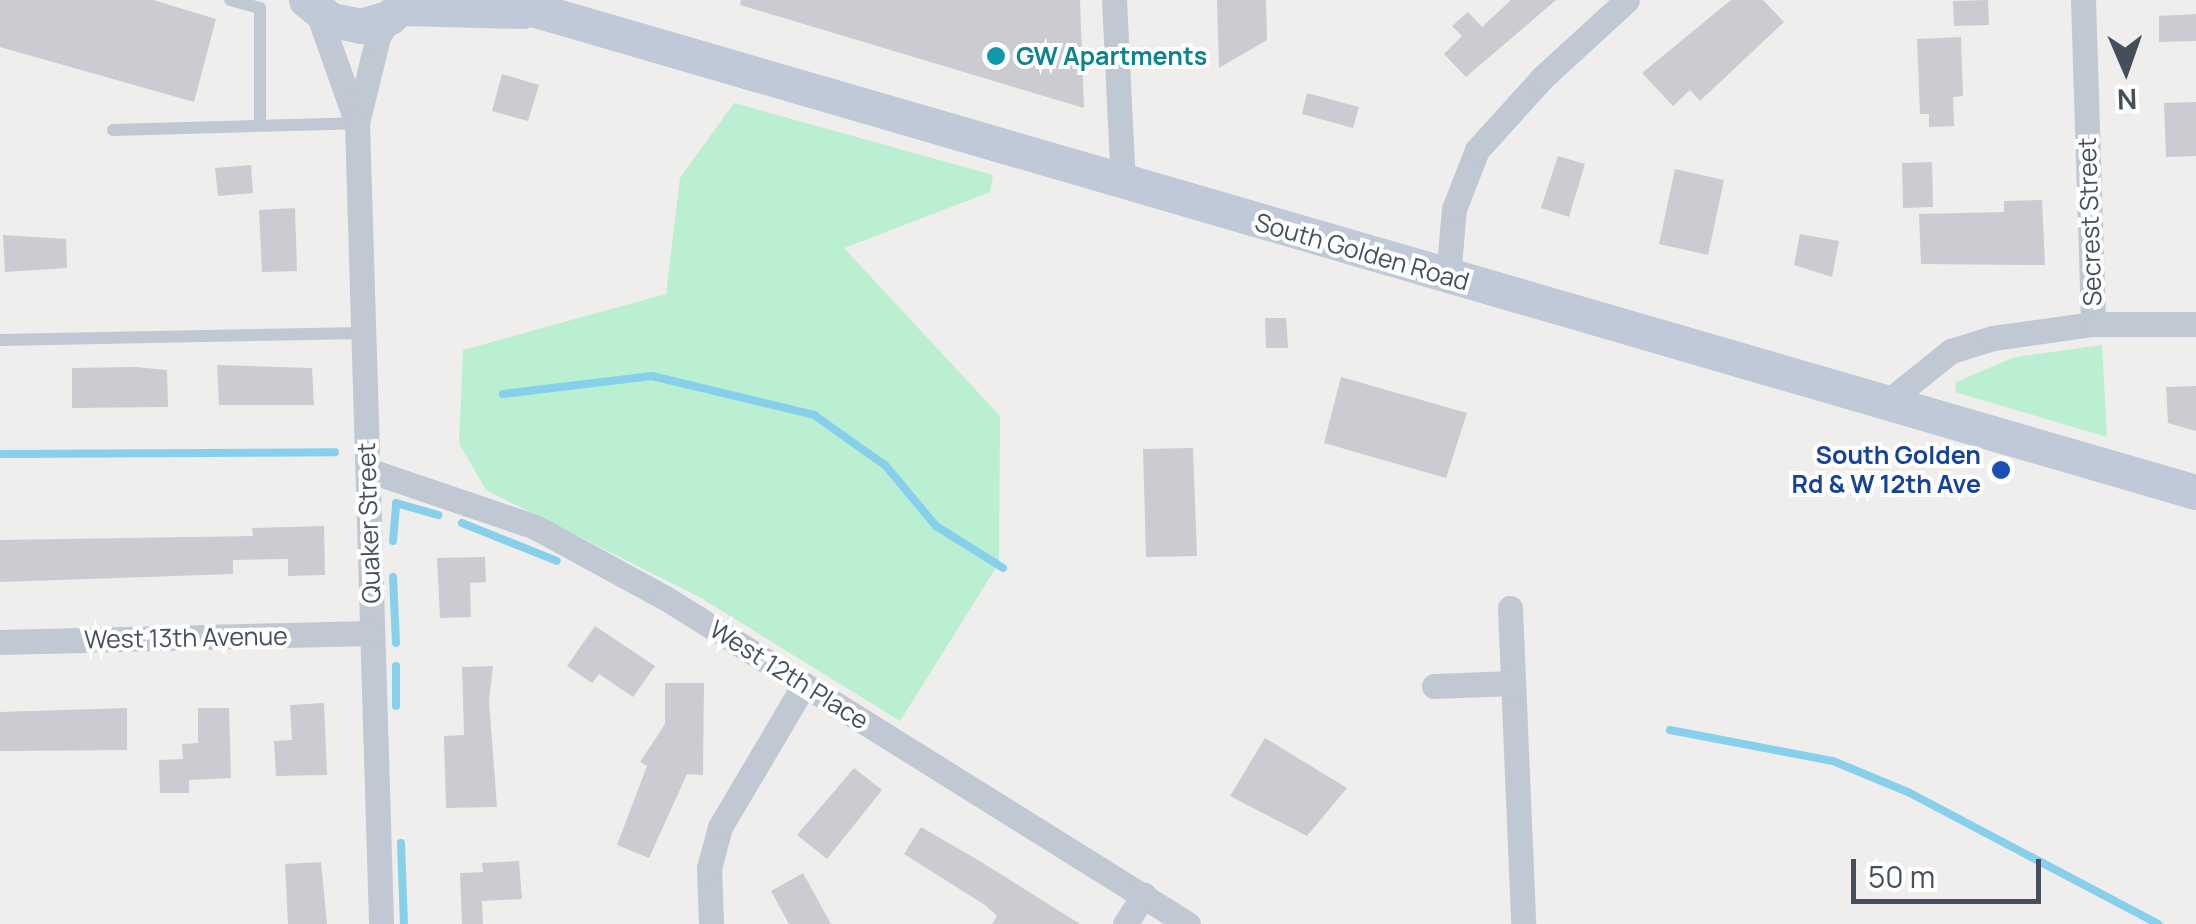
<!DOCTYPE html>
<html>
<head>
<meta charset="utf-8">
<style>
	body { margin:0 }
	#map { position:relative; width:2196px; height:924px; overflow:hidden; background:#f0eded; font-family:Manrope,sans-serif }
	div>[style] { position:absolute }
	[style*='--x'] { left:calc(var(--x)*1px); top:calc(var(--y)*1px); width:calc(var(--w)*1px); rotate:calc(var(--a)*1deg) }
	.green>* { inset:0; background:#baefd2 }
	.stream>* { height:8px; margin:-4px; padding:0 4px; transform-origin:4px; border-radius:4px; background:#87d0ec }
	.building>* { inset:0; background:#caccd2 }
	.lane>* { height:12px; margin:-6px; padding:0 6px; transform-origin:6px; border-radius:6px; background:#c0c8d3 }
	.street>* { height:25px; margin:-12.5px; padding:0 12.5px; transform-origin:12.5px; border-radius:12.5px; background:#c0c8d3 }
	.secondary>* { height:35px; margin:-17.5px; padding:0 17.5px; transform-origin:17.5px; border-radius:17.5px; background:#bfc9d7 }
	.dots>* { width:28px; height:28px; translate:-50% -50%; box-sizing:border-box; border:5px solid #fff; border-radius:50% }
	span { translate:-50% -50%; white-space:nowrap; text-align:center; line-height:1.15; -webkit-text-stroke:8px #fff; paint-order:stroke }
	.culture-label { font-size:25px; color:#0d838f; font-weight:700 }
	.left { translate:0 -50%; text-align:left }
	.street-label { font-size:25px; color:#454f5b }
	.transit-label { font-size:25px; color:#164399; font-weight:700 }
	.right { translate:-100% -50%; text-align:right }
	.north { position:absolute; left:2076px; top:20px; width:100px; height:100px; -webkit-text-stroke:8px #fff; paint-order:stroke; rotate:178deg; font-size:28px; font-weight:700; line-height:40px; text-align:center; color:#454f5b }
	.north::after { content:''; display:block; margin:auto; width:35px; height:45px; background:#454f5b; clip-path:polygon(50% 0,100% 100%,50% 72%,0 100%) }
	.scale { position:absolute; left:1851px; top:859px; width:190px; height:45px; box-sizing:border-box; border:5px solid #454f5b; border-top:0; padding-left:12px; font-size:30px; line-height:35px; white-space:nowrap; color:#454f5b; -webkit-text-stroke:8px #fff; paint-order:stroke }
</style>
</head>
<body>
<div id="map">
	<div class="green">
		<i style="clip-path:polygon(734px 103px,993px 175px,990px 192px,844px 248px,1000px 416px,999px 563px,900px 721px,701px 598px,486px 490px,459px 443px,463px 350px,666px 294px,680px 178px)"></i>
		<i style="clip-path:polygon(2102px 345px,2107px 437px,1955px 392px,1956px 382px,2015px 357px)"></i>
	</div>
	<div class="stream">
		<i style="--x:503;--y:394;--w:150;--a:-6.9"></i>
		<i style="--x:652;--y:376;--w:167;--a:13.5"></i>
		<i style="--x:814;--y:415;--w:87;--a:35.2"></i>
		<i style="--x:885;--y:465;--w:80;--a:50.1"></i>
		<i style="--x:936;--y:526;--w:79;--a:32.1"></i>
		<i style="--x:0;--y:454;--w:335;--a:-0.3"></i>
		<i style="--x:462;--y:523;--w:102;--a:21.8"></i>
		<i style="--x:393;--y:541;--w:38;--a:-85"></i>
		<i style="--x:396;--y:503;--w:44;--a:15.9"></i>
		<i style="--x:393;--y:577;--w:66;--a:87.4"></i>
		<i style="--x:396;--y:666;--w:40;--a:90"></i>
		<i style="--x:1670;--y:730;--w:166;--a:10.8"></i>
		<i style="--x:1833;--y:761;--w:81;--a:22.5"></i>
		<i style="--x:1908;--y:792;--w:283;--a:27.8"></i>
		<i style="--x:401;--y:843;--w:81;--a:87.9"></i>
	</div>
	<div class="building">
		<i style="clip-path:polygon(0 0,153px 0,216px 19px,194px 102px,0 47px)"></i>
		<i style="clip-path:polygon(741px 0,1080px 0,1084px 108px,740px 5px)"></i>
		<i style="clip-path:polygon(1217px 0,1266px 0,1267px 40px,1219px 68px)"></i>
		<i style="clip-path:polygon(1511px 0,1556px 0,1466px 77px,1444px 54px,1462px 36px,1452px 26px,1468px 12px,1482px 27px)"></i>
		<i style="clip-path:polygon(1731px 0,1763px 0,1784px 22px,1700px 101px,1690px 90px,1673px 106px,1642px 73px)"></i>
		<i style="clip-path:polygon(1988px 0,1989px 25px,1954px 26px,1953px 1px)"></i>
		<i style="clip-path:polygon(2196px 14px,2196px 41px,2159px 42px,2159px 16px)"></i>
		<i style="clip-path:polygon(1961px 37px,1963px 96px,1953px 97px,1954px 126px,1929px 127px,1929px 114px,1920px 114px,1917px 39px)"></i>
		<i style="clip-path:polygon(502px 74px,539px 85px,528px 121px,492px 111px)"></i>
		<i style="clip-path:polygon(1307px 93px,1359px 107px,1353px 128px,1302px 114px)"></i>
		<i style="clip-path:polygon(2196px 102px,2196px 156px,2166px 157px,2164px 103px)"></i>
		<i style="clip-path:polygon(1558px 156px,1585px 164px,1569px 217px,1541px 208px)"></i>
		<i style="clip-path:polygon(1932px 162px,1933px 207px,1903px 208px,1902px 163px)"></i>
		<i style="clip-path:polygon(251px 165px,253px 193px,218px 196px,215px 168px)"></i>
		<i style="clip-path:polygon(1675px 169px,1724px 180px,1708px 255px,1659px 244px)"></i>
		<i style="clip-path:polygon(2042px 200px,2045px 265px,1921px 264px,1919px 214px,2004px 212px,2004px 201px)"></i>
		<i style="clip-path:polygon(295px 208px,297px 271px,262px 272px,259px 210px)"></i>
		<i style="clip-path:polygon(1800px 234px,1839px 241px,1832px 277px,1794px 265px)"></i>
		<i style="clip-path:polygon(3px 235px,66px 239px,67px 268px,5px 272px)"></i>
		<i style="clip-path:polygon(1265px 318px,1286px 318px,1288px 348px,1266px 348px)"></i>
		<i style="clip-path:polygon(217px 365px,312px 368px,314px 405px,219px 405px)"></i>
		<i style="clip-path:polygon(135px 367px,167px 370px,168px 407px,72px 408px,72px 368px)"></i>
		<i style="clip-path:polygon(1341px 377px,1467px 413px,1446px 478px,1324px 443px)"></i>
		<i style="clip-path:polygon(2196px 386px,2196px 431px,2168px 423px,2166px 387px)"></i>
		<i style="clip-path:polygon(1193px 448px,1197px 556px,1146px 557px,1143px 449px)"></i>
		<i style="clip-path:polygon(324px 526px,325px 575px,288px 576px,288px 559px,233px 560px,233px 574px,0 582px,0 540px,253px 536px,252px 528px)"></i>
		<i style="clip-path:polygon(485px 557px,486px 582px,470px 583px,471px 617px,440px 618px,437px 558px)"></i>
		<i style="clip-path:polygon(595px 626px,655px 666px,633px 697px,599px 674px,592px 683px,567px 666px)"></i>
		<i style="clip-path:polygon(493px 666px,489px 701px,497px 807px,446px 808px,444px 736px,464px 735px,462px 667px)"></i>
		<i style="clip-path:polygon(665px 683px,704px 683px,703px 775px,687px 774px,649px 858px,617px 845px,647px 766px,640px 762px,665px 724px)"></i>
		<i style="clip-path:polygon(324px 703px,327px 775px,276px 776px,274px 741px,292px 740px,290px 705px)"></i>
		<i style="clip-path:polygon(127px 708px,127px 750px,0 751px,0 712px)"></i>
		<i style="clip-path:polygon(198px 708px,229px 708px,231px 778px,189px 780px,189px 793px,160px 793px,159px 760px,183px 759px,182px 744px,198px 743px)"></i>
		<i style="clip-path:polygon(1265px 738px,1347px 788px,1307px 836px,1230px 796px)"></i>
		<i style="clip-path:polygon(854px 768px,882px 790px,827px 859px,797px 835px)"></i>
		<i style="clip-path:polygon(921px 827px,978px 860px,1080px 924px,992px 924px,997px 916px,985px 905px,904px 854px)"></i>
		<i style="clip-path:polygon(519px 861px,522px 899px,482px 901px,483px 924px,462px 924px,460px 873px,483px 872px,482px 863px)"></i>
		<i style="clip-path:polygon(321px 862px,327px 924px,288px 924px,285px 864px)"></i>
		<i style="clip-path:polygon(803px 873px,831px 924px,789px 924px,771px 891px)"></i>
	</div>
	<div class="lane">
		<i style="--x:230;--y:0;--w:31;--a:15"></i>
		<i style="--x:260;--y:8;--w:117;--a:90"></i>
		<i style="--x:113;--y:130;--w:244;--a:-1.6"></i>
		<i style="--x:0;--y:340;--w:363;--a:-1.1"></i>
	</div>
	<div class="street">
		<i style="--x:1114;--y:0;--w:182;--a:87.2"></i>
		<i style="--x:2083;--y:0;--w:324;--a:88.2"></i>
		<i style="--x:318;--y:13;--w:117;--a:70.5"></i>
		<i style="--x:357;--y:123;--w:89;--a:-76.3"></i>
		<i style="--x:378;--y:37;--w:23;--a:-59"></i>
		<i style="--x:357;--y:123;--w:801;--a:88.28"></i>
		<i style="--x:1448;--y:277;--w:68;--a:-85"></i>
		<i style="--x:1454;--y:209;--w:63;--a:-68.7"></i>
		<i style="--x:1477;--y:150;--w:97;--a:-47.9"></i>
		<i style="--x:1542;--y:78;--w:115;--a:-42.5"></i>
		<i style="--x:1886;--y:403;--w:83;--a:-38.7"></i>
		<i style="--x:1951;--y:351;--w:44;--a:-17.2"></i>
		<i style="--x:1993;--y:338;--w:101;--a:-8"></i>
		<i style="--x:2093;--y:324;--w:103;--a:0"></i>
		<i style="--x:368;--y:470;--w:176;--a:18.8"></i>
		<i style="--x:535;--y:527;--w:150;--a:28.6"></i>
		<i style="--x:667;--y:599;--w:614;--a:31.96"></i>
		<i style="--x:1510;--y:608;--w:316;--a:87.6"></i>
		<i style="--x:0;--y:642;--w:372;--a:-1.4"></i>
		<i style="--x:1434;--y:686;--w:79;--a:-2.2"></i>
		<i style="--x:711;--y:924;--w:56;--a:-92"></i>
		<i style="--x:709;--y:868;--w:42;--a:-75"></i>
		<i style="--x:720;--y:827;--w:165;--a:-59.4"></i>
		<i style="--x:1125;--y:924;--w:35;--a:-57"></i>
	</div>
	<div class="secondary">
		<i style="--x:306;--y:0;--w:32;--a:39"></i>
		<i style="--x:331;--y:20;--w:31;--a:11"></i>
		<i style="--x:361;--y:26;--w:30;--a:-17"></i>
		<i style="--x:390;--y:17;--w:24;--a:-45"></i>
		<i style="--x:501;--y:0;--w:1765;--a:16.19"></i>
		<i style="--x:401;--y:8;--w:122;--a:1.4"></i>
	</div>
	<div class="dots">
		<i style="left:996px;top:56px;background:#0f9aa8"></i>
		<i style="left:2001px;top:470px;background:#1a4fb4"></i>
	</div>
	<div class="culture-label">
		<span class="left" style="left:1016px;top:56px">GW Apartments</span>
	</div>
	<div class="street-label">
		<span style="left:2090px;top:222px;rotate:-92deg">Secrest Street</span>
		<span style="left:1362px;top:252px;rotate:16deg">South Golden Road</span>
		<span style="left:369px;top:523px;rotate:-92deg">Quaker Street</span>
		<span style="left:186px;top:638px;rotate:-1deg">West 13th Avenue</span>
		<span style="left:789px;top:675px;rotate:32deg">West 12th Place</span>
	</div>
	<div class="transit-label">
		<span class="right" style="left:1981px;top:470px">South Golden<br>Rd &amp; W 12th Ave</span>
	</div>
	<div class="north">N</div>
	<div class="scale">50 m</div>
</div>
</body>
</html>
